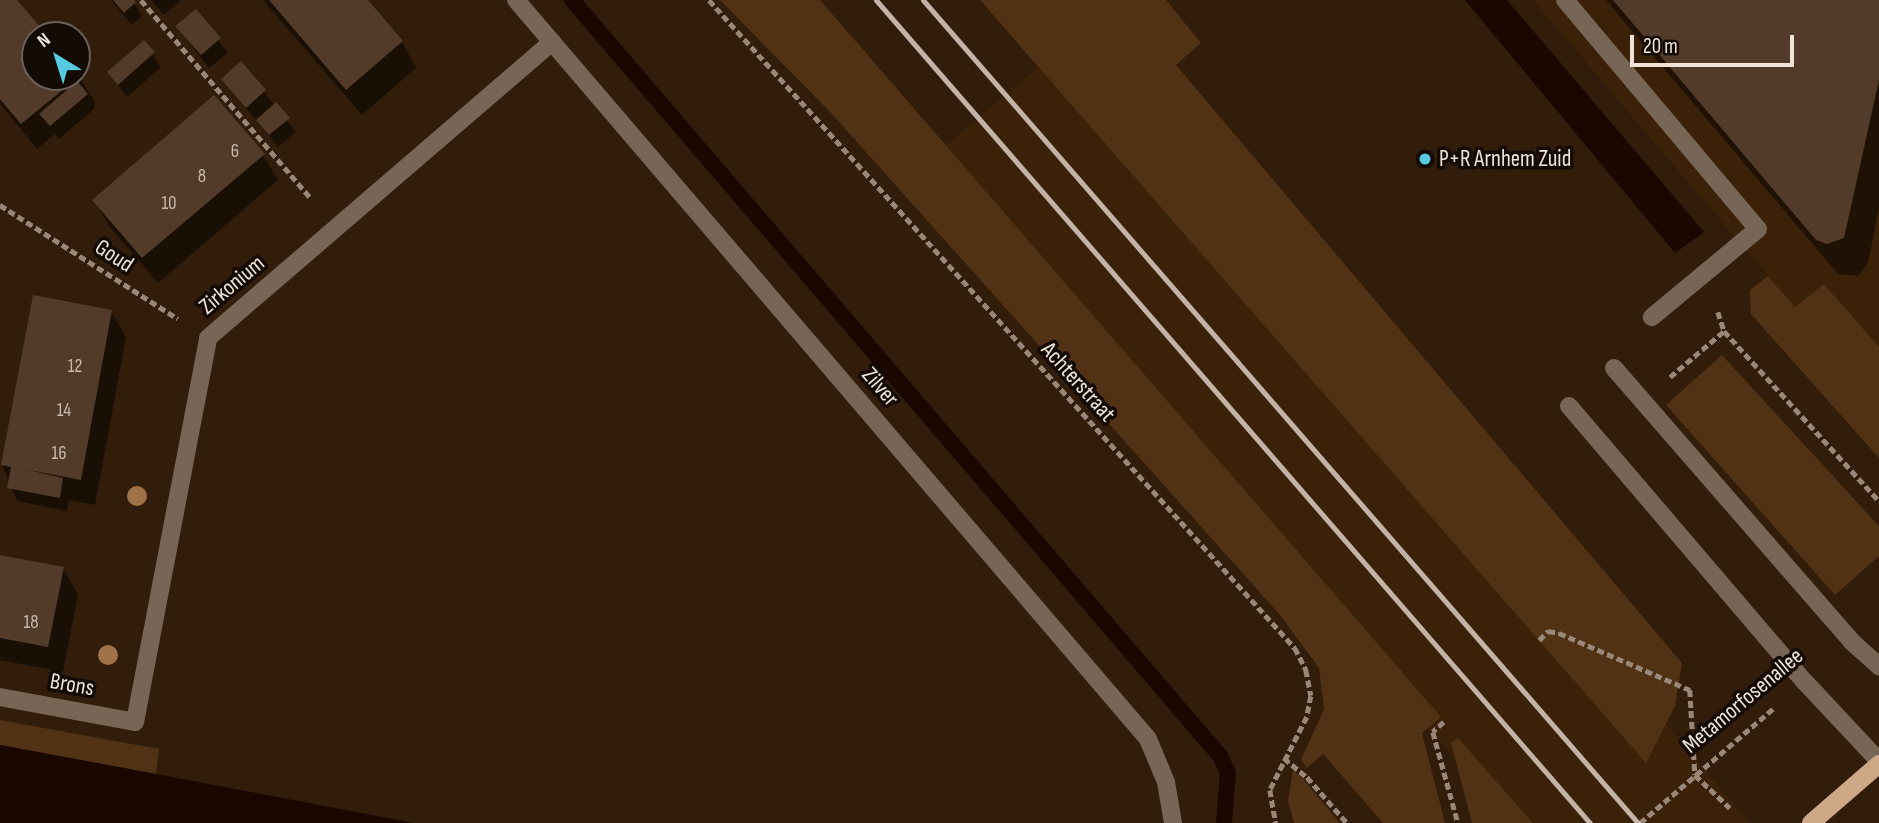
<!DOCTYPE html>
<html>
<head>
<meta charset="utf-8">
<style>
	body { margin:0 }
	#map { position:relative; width:1879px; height:823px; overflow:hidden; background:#311d0a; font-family:"Sofia Sans Condensed",sans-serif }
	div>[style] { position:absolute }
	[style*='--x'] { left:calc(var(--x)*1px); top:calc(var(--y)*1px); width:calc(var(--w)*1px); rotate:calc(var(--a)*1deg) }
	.built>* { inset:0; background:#3a2107 }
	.green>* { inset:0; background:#513214 }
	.water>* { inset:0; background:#190700 }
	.shadow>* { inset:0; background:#0007 }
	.stream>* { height:16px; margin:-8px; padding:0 8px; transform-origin:8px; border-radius:8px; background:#190700 }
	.building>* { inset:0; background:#523c29 }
	.path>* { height:4.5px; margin-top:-2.25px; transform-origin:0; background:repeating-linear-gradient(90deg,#998879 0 7px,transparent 0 10.5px) }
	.minor>* { height:18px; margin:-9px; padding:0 9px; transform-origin:9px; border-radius:9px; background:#776555 }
	.major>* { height:18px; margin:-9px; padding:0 9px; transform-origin:9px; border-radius:9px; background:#cea786 }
	.rail>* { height:5px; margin:-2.5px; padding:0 2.5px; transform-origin:2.5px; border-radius:2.5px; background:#c3b3a6 }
	.trees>* { width:20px; height:20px; margin:-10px; border-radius:50%; background:#9f724a }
	.dots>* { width:19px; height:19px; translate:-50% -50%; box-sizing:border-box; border:4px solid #130a04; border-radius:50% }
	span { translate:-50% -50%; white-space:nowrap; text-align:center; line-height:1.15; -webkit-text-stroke:7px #130a04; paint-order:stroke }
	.number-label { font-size:19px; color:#c9b9ac }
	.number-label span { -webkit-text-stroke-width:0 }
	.poi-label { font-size:23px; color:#f1e3d7 }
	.left { translate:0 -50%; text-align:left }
	.street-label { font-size:23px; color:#f1e3d7 }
	.north { position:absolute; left:21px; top:21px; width:70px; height:70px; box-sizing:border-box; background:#130a04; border:2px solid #6c6158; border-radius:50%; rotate:322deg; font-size:19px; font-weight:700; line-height:28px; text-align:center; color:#f1e3d7 }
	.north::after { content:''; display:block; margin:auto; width:24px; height:32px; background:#55cae0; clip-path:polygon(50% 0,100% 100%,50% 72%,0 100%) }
	.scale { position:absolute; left:1630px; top:35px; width:164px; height:32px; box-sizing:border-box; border:4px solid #f1e3d7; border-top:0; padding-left:9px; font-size:21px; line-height:24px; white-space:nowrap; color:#f1e3d7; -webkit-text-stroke:5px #130a04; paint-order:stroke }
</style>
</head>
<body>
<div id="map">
	<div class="built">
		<i style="clip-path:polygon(1533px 0,1879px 0,1879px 347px,1824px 284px,1795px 308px)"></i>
		<i style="clip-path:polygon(1053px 55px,1561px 600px,1750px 823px,1511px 823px,1095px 347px,942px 148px)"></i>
	</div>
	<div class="green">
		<i style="clip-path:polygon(720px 0,820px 0,1441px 717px,1422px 733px,1445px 823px,1383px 823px,1323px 754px,1307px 768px,1301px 760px,1324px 709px,1319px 668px,1280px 615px,831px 113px)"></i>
		<i style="clip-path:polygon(980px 0,1166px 0,1201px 43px,1176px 65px,1682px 663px,1675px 706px,1646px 763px)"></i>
		<i style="clip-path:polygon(1768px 276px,1795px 307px,1824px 284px,1879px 347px,1879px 458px,1751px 314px,1750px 290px)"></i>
		<i style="clip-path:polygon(1722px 355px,1879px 526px,1879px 556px,1835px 595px,1666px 405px)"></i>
		<i style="clip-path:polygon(0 720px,159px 749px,156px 774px,0 745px)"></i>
		<i style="clip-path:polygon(1458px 738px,1533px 823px,1472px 823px,1451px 743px)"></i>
		<i style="clip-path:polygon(1293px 770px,1303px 779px,1340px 823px,1294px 823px,1288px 801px)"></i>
	</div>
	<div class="water">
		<i style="clip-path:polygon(1465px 0,1507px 0,1704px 232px,1675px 253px)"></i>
		<i style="clip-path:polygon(0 745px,156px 774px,414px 823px,0 823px)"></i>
	</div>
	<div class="shadow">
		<i style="clip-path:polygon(0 0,16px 0,46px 35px,35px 35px,35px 77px,77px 77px,77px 73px,95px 102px,94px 109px,59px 139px,55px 134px,37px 149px,0 104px)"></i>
		<i style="clip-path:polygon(111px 0,132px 0,142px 16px,132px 25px)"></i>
		<i style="clip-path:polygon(151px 0,181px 0,164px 15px)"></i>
		<i style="clip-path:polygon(263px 0,365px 0,402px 42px,416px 68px,362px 115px)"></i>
		<i style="clip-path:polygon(1606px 0,1879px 0,1879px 208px,1868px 263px,1858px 276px,1838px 274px)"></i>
		<i style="clip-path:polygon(196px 11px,228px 53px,209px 68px,177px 27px)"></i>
		<i style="clip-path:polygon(144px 42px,161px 67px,127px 97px,109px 73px)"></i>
		<i style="clip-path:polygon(241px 63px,296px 132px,278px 147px,223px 80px)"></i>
		<i style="clip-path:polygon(263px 155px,278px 180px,158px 283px,109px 226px,94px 200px)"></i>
		<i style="clip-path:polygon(111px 311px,126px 337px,95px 505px,69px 500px,67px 511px,17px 501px,2px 465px)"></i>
		<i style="clip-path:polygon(0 557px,63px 568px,78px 594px,63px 672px,0 660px)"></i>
	</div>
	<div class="stream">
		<i style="--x:572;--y:0;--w:996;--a:49.4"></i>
		<i style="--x:1220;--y:756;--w:19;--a:65"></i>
		<i style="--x:1228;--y:773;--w:50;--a:94.6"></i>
	</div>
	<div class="building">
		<i style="clip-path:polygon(0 0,17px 0,47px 35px,35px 35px,35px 77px,77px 77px,77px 70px,81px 75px,21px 124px,0 99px)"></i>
		<i style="clip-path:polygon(113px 0,134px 0,136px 2px,124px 13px)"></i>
		<i style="clip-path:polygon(269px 0,368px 0,403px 41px,346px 90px)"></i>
		<i style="clip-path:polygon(1613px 0,1879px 0,1879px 80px,1844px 238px,1827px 244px,1816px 240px)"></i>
		<i style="clip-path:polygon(196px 9px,221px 38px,201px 55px,175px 26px)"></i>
		<i style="clip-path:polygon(144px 40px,155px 52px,118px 85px,107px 72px)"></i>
		<i style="clip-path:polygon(241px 61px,266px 90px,246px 108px,221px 79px)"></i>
		<i style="clip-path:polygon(77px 81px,88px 94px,50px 126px,39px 114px)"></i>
		<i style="clip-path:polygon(214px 95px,265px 154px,142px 258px,92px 200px)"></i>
		<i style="clip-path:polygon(276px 102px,290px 118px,269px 135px,256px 120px)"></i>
		<i style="clip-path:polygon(33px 295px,112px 310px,81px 480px,24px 469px,63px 478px,60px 498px,7px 488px,11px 467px,1px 465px)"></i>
		<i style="clip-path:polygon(0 555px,64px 567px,48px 647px,0 638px)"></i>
	</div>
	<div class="path">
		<i style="--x:141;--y:0;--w:261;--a:49.4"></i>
		<i style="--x:709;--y:0;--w:874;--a:47.88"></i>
		<i style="--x:1295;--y:648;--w:25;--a:63"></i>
		<i style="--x:1306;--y:670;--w:26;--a:79"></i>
		<i style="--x:1311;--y:696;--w:21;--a:101"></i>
		<i style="--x:1307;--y:717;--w:82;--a:116.9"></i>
		<i style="--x:1270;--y:790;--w:34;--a:80"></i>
		<i style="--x:0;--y:205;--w:211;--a:32.6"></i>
		<i style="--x:1718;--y:312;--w:20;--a:72"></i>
		<i style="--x:1670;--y:377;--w:71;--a:-40.4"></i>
		<i style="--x:1724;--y:331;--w:230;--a:47.6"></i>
		<i style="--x:1539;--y:640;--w:13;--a:-45"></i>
		<i style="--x:1548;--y:631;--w:11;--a:10"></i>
		<i style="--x:1559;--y:633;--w:143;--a:23.5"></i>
		<i style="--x:1690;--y:690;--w:85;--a:86.6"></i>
		<i style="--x:1695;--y:775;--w:48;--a:43.3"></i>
		<i style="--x:1444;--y:722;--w:15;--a:138"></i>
		<i style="--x:1433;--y:732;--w:94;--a:74.6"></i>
		<i style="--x:1284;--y:758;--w:30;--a:40"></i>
		<i style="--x:1307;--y:777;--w:61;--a:49"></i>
		<i style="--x:1640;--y:823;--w:178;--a:-40.7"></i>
	</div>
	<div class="minor">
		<i style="--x:516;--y:0;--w:972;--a:49.46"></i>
		<i style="--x:1148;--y:739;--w:47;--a:67.3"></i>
		<i style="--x:1166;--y:782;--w:42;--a:80.3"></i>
		<i style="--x:1565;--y:0;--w:299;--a:49.9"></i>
		<i style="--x:1758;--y:229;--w:138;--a:140.3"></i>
		<i style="--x:1614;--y:368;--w:362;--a:49"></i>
		<i style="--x:1851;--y:641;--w:38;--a:42"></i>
		<i style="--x:1569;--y:406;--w:363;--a:49.5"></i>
		<i style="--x:1805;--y:682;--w:108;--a:46.9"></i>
		<i style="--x:0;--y:697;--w:137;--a:10.5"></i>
		<i style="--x:135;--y:722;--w:391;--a:-79.2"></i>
		<i style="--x:208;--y:338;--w:454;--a:-40.7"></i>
	</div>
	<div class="major">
		<i style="--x:1811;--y:823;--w:90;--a:-40.9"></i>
	</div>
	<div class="rail">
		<i style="--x:876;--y:0;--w:1090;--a:49.06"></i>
		<i style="--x:923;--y:0;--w:1090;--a:49.02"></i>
	</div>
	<div class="trees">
		<i style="left:137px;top:496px"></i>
		<i style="left:108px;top:655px"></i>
	</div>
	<div class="dots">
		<i style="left:1425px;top:159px;background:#55cae0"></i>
	</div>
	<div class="number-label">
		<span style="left:235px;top:152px">6</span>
		<span style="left:202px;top:177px">8</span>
		<span style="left:169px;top:204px">10</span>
		<span style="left:75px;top:367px">12</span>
		<span style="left:64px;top:411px">14</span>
		<span style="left:59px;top:454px">16</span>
		<span style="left:31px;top:623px">18</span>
	</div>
	<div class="poi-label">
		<span class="left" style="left:1439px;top:159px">P+R Arnhem Zuid</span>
	</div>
	<div class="street-label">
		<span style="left:114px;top:256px;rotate:33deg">Goud</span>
		<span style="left:232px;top:285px;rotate:-40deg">Zirkonium</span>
		<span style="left:1078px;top:382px;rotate:48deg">Achterstraat</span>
		<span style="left:880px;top:387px;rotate:49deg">Zilver</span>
		<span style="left:72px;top:685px;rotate:10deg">Brons</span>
		<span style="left:1743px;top:701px;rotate:-40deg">Metamorfosenallee</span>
	</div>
	<div class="north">N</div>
	<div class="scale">20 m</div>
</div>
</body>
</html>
